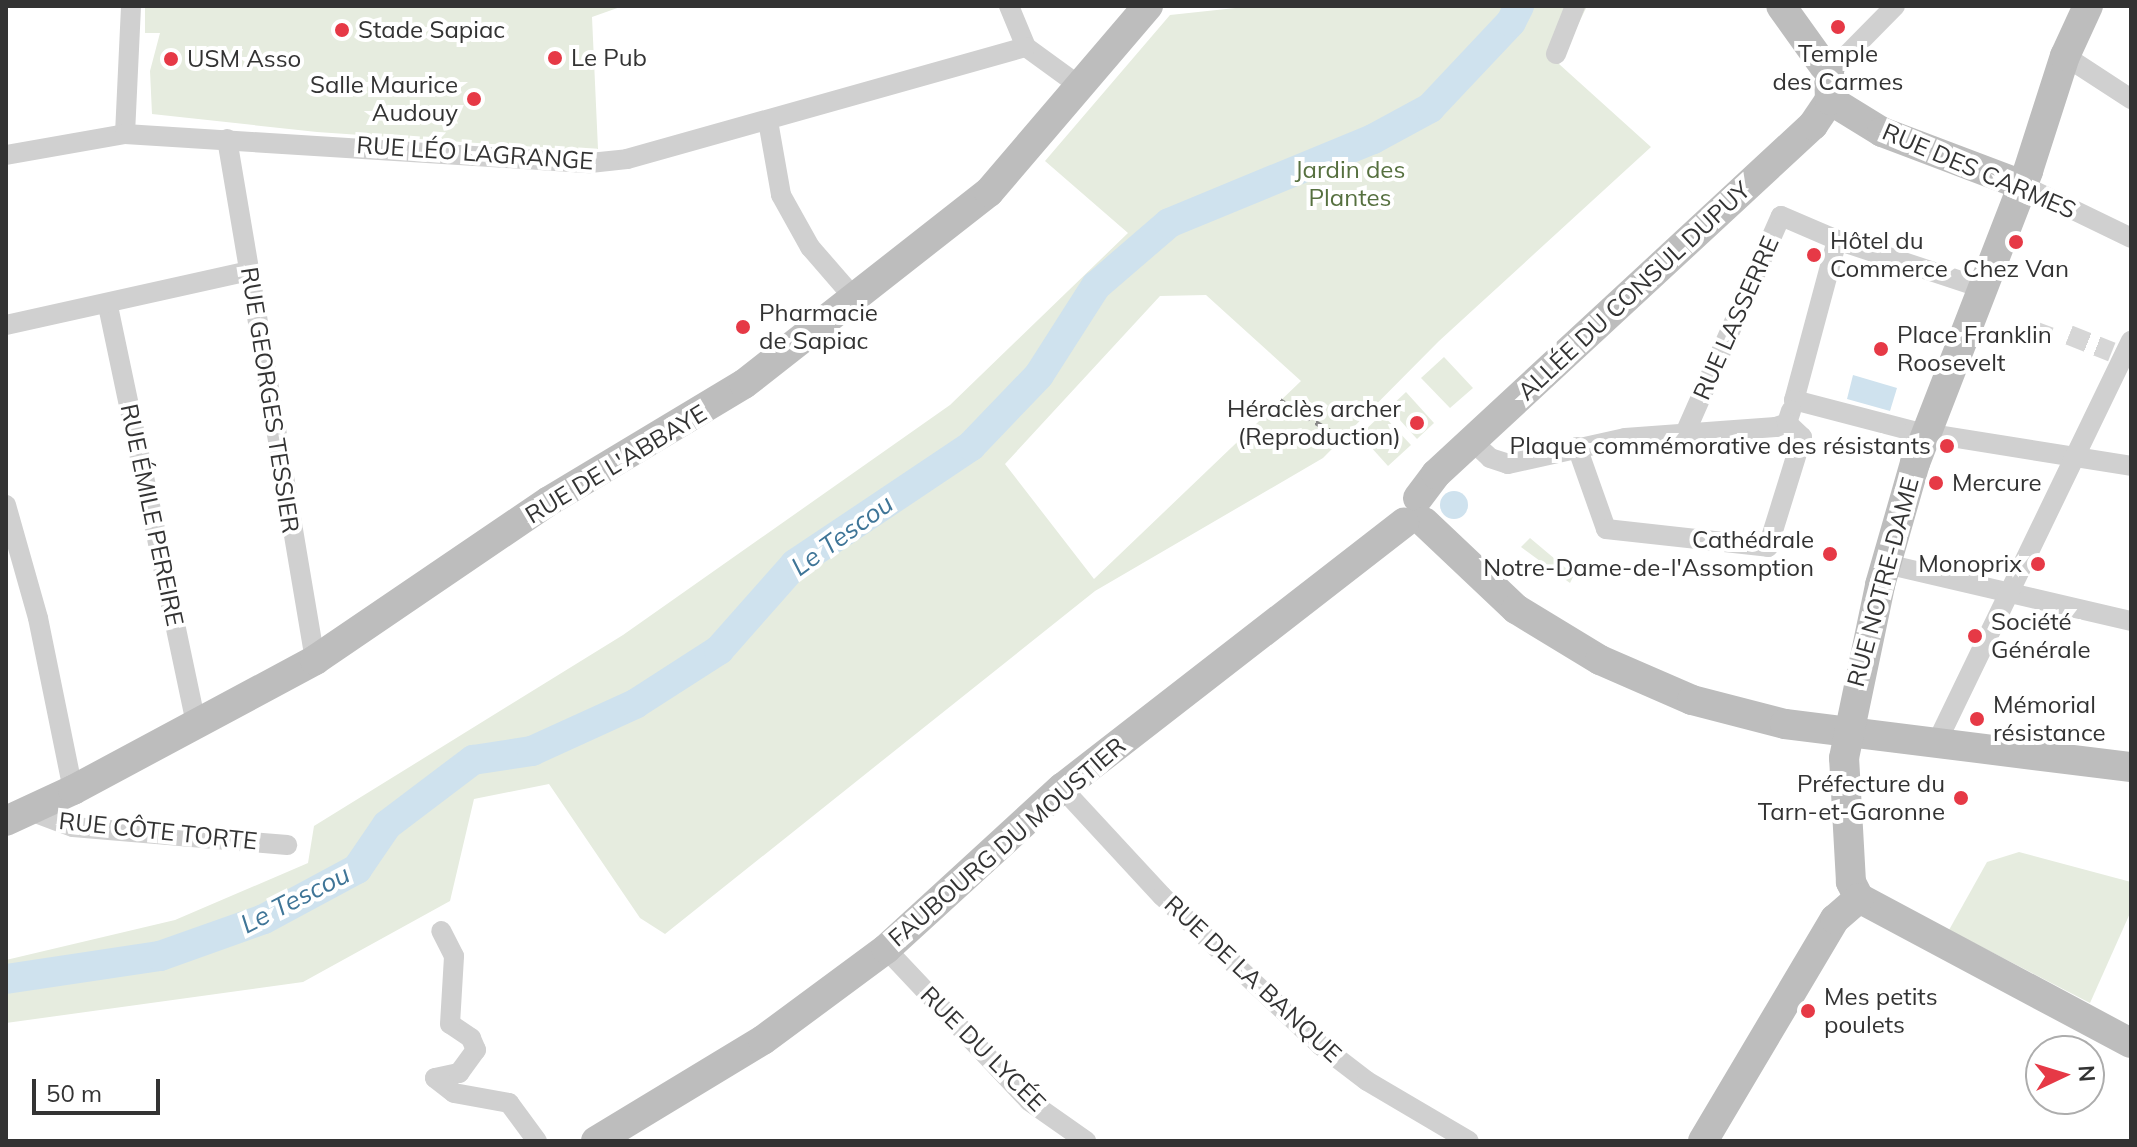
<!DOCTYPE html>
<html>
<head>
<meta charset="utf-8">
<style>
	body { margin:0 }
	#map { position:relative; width:2137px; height:1147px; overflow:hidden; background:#fff; font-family:Mulish,sans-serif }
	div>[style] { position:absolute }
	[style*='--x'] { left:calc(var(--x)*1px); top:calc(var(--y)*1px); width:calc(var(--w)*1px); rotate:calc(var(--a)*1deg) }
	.green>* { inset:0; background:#e6ecdf }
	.water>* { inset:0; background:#cfe2ee }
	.round { border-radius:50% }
	.river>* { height:30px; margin:-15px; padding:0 15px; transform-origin:15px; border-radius:15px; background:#cfe2ee }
	.street-tunnel>* { height:20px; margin-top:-10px; transform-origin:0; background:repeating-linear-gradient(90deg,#d6d6d6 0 20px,transparent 0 30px) }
	.street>* { height:20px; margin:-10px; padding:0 10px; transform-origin:10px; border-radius:10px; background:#d0d0d0 }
	.secondary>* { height:30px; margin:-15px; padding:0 15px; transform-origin:15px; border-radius:15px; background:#bdbdbd }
	.rail>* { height:5px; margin-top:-2.5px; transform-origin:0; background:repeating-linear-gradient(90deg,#888 0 8px,transparent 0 14px) }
	.dots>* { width:22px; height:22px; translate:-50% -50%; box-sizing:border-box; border:4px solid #fff; border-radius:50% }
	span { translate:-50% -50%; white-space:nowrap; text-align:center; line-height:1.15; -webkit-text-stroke:8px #fff; paint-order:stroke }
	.poi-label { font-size:24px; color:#333 }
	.left { translate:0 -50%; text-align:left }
	.right { translate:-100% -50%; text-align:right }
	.street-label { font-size:24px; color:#333 }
	.park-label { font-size:24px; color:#56703f }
	.water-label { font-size:26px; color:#3f7597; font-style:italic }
	.frame { position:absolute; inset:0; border:8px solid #333; pointer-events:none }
	.north { position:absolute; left:2025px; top:1035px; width:80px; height:80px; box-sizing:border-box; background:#fff; border:2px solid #adadad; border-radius:50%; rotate:86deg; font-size:22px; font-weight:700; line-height:32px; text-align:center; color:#333 }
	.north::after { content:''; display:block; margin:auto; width:28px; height:36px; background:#e63946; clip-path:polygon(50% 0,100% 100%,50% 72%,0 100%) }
	.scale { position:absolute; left:32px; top:1079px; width:128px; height:36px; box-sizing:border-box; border:4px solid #333; border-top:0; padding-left:10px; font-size:24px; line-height:28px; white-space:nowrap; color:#333; -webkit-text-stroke:6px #fff; paint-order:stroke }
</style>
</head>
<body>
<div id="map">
	<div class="green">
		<i style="clip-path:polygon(145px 6px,623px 6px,592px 17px,598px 149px,566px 149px,317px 132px,152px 114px,150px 71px,160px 33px,145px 33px)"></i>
		<i style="clip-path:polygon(evenodd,1254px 6px,1587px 6px,1559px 64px,1651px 147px,1439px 341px,1323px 458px,1095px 591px,665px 934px,640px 918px,549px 784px,474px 799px,450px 901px,303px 982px,6px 1023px,6px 960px,175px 920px,308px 863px,314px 826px,623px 635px,950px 405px,1128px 233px,1045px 161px,1170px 15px,1254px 6px,1206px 295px,1301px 381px,1094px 579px,1005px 464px,1160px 296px,1206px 295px)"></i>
		<i style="clip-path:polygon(1444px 357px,1473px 388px,1450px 408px,1421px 378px)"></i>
		<i style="clip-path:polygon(1406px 392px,1434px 423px,1417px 439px,1389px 408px)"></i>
		<i style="clip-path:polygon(1382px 414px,1411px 445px,1388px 466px,1360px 435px)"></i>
		<i style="clip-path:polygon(1530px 538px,1574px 575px,1570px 583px,1521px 547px)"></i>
		<i style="clip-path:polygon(2019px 852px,2131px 882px,2131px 911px,2090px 1003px,1949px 930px,1987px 862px)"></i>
	</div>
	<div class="water">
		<i style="clip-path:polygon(1853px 375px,1897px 388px,1890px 411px,1847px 399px)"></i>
		<i class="round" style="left:1440px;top:491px;width:28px;height:28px"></i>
	</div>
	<div class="river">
		<i style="--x:6;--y:979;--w:156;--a:-8.5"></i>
		<i style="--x:160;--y:956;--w:110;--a:-19.6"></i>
		<i style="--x:264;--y:919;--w:106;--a:-28.3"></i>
		<i style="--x:357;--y:869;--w:53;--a:-55.7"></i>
		<i style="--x:387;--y:825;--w:108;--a:-37.1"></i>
		<i style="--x:473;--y:760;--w:60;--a:-8.7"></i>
		<i style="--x:532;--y:751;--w:113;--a:-24.5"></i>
		<i style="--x:635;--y:704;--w:100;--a:-32.7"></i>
		<i style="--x:719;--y:650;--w:115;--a:-48.5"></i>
		<i style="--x:795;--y:564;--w:212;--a:-33.8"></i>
		<i style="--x:971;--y:446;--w:98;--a:-46.2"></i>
		<i style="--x:1039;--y:375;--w:106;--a:-57.4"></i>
		<i style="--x:1096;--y:286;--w:96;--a:-40.8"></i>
		<i style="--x:1169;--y:223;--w:221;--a:-22.4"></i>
		<i style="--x:1373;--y:139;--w:65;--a:-28.5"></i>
		<i style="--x:1430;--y:108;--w:118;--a:-46.7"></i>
		<i style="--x:1511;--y:22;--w:18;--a:-63"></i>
	</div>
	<div class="street-tunnel">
		<i style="--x:2036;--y:332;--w:15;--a:20"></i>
		<i style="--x:2069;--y:335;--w:46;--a:21.6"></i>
	</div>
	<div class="street">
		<i style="--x:1009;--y:6;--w:44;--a:67.5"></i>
		<i style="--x:1026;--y:47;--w:68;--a:36"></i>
		<i style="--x:1556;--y:54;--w:52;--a:-68.4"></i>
		<i style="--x:2065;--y:56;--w:79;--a:33.1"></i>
		<i style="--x:1829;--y:73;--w:94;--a:-45.4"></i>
		<i style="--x:768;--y:121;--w:75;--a:80"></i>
		<i style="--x:781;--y:195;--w:60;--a:60.9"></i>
		<i style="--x:810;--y:247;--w:69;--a:49.1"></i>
		<i style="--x:125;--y:134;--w:128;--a:-87.3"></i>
		<i style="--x:227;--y:139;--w:528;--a:80.41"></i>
		<i style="--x:6;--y:155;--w:121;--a:-10"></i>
		<i style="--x:125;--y:134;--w:466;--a:3.6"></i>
		<i style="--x:590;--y:163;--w:37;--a:-6"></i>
		<i style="--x:627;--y:159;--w:414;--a:-15.7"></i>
		<i style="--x:2022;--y:185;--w:121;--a:25.9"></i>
		<i style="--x:1982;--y:288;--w:153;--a:-161.7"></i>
		<i style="--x:1837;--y:240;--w:166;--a:105"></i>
		<i style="--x:1794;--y:400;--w:123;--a:14.6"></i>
		<i style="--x:1913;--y:431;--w:221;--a:9.1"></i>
		<i style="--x:108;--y:306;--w:428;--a:78.1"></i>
		<i style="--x:6;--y:325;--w:249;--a:-12.5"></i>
		<i style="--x:1686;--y:431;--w:235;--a:-66.2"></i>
		<i style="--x:1781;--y:216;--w:61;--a:23.2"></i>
		<i style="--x:1472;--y:441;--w:25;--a:43"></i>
		<i style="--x:1490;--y:458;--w:19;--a:18"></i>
		<i style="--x:1508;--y:464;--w:120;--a:-12.5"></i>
		<i style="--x:1625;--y:438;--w:151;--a:-4.2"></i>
		<i style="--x:1776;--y:427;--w:12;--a:-20"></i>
		<i style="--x:1787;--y:423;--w:13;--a:-72"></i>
		<i style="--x:1577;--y:447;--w:87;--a:70.5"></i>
		<i style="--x:1606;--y:529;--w:163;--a:6.3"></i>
		<i style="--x:1768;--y:547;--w:115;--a:-72.8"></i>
		<i style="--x:1802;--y:437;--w:21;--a:-137"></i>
		<i style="--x:6;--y:505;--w:117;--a:74.2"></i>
		<i style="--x:38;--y:618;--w:176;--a:78.5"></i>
		<i style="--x:1886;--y:564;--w:252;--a:13.1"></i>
		<i style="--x:1936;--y:744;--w:448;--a:-64.2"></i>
		<i style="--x:1062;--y:788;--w:147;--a:47.2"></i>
		<i style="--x:1162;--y:896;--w:217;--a:43.3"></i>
		<i style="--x:1320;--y:1045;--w:59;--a:37.5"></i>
		<i style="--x:1367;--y:1081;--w:118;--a:30.5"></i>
		<i style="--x:30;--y:811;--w:46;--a:20.4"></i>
		<i style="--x:73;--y:827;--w:215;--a:4.8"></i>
		<i style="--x:886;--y:949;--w:209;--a:46.7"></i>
		<i style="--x:1029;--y:1101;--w:70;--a:35.1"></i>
		<i style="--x:435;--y:1078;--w:25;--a:-12"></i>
		<i style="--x:459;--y:1073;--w:29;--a:-54"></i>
		<i style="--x:476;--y:1050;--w:13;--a:-113"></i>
		<i style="--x:471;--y:1038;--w:25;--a:-146"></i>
		<i style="--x:450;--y:1024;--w:68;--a:-86.6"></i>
		<i style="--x:454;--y:956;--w:28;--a:-117"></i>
		<i style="--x:435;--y:1078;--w:24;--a:38"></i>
		<i style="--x:454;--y:1093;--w:56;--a:10.3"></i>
		<i style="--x:509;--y:1103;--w:47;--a:53.6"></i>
	</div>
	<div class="secondary">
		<i style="--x:1830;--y:100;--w:61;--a:31.6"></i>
		<i style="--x:1882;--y:132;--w:150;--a:20.7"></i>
		<i style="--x:1418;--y:498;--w:30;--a:-53"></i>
		<i style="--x:1436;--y:474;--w:514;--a:-42.79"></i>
		<i style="--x:1813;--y:125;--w:30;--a:-56"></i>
		<i style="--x:1830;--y:100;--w:27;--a:-92"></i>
		<i style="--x:1829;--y:73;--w:82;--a:-125.6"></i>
		<i style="--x:1424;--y:522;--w:127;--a:43.4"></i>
		<i style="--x:1516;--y:609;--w:98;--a:31.3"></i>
		<i style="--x:1600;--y:660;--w:100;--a:23.5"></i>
		<i style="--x:1692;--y:700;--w:96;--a:14.5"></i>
		<i style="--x:1785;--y:724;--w:349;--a:7.1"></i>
		<i style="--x:6;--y:821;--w:74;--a:-24.8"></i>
		<i style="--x:73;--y:790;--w:275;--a:-28.2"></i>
		<i style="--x:315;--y:660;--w:283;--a:-34.2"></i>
		<i style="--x:549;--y:501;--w:227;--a:-31"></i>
		<i style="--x:744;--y:384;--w:311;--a:-38.1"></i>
		<i style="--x:989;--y:192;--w:245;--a:-49.5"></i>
		<i style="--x:1859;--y:898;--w:18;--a:-117"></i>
		<i style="--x:1851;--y:882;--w:124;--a:-93.2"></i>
		<i style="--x:1844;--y:758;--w:177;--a:-78.2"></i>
		<i style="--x:1880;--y:585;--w:127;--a:-74"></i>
		<i style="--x:1915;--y:463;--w:313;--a:-68.8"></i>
		<i style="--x:2028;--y:171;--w:121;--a:-72.2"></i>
		<i style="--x:2065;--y:56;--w:55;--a:-65.3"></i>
		<i style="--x:1859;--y:898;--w:308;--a:28.1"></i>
		<i style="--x:596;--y:1141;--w:195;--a:-31.2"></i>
		<i style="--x:763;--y:1040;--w:153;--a:-36.5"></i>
		<i style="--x:886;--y:949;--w:239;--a:-42.5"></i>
		<i style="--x:1062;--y:788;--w:433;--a:-37.8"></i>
		<i style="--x:1703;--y:1141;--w:258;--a:-59.3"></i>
		<i style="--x:1835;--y:919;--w:32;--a:-41"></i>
	</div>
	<div class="rail">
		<i style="--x:1280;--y:400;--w:74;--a:31.8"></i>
	</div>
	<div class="dots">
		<i style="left:1838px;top:27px;background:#e63946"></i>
		<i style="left:342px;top:30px;background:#e63946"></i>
		<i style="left:555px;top:58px;background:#e63946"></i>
		<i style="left:171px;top:59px;background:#e63946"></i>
		<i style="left:474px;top:99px;background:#e63946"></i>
		<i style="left:2016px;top:242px;background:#e63946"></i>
		<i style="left:1814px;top:255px;background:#e63946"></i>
		<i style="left:743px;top:327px;background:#e63946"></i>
		<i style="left:1881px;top:349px;background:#e63946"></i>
		<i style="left:1417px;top:423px;background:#e63946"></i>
		<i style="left:1947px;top:446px;background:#e63946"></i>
		<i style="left:1936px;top:483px;background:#e63946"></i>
		<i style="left:1830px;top:554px;background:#e63946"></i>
		<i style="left:2038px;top:564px;background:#e63946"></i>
		<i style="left:1975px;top:636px;background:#e63946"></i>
		<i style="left:1977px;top:719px;background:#e63946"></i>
		<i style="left:1961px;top:798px;background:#e63946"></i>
		<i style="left:1808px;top:1011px;background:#e63946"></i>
	</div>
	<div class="poi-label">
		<span class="left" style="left:358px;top:30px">Stade Sapiac</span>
		<span style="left:1838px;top:68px">Temple<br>des Carmes</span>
		<span class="left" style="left:571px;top:58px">Le Pub</span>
		<span class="left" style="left:187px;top:59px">USM Asso</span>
		<span class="right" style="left:458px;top:99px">Salle Maurice<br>Audouy</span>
		<span class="left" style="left:1830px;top:255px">Hôtel du<br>Commerce</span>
		<span style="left:2016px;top:269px">Chez Van</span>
		<span class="left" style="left:759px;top:327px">Pharmacie<br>de Sapiac</span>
		<span class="left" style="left:1897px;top:349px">Place Franklin<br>Roosevelt</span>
		<span class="right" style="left:1401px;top:423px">Héraclès archer<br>(Reproduction)</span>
		<span class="right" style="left:1931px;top:446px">Plaque commémorative des résistants</span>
		<span class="left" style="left:1952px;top:483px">Mercure</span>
		<span class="right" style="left:1814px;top:554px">Cathédrale<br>Notre-Dame-de-l'Assomption</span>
		<span class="right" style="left:2022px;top:564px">Monoprix</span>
		<span class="left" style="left:1991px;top:636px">Société<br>Générale</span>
		<span class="left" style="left:1993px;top:719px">Mémorial<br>résistance</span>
		<span class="right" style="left:1945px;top:798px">Préfecture du<br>Tarn-et-Garonne</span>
		<span class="left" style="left:1824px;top:1011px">Mes petits<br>poulets</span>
	</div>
	<div class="street-label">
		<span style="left:475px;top:153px;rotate:4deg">RUE LÉO LAGRANGE</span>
		<span style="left:1979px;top:171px;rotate:23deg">RUE DES CARMES</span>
		<span style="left:1634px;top:291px;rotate:-43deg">ALLÉE DU CONSUL DUPUY</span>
		<span style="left:1736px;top:318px;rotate:-66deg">RUE LASSERRE</span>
		<span style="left:270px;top:400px;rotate:81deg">RUE GEORGES TESSIER</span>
		<span style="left:616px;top:464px;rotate:-31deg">RUE DE L'ABBAYE</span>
		<span style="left:152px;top:515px;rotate:78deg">RUE ÉMILE PEREIRE</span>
		<span style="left:1883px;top:582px;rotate:-75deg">RUE NOTRE-DAME</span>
		<span style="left:158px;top:831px;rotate:6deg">RUE CÔTE TORTE</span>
		<span style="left:1007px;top:842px;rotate:-41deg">FAUBOURG DU MOUSTIER</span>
		<span style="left:1253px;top:979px;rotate:43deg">RUE DE LA BANQUE</span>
		<span style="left:983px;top:1049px;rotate:45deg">RUE DU LYCÉE</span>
	</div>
	<div class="park-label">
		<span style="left:1350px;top:184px">Jardin des<br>Plantes</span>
	</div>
	<div class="water-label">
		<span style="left:842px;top:535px;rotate:-36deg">Le Tescou</span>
		<span style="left:295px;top:899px;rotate:-27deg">Le Tescou</span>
	</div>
	<div class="frame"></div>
	<div class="north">N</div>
	<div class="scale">50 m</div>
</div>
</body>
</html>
